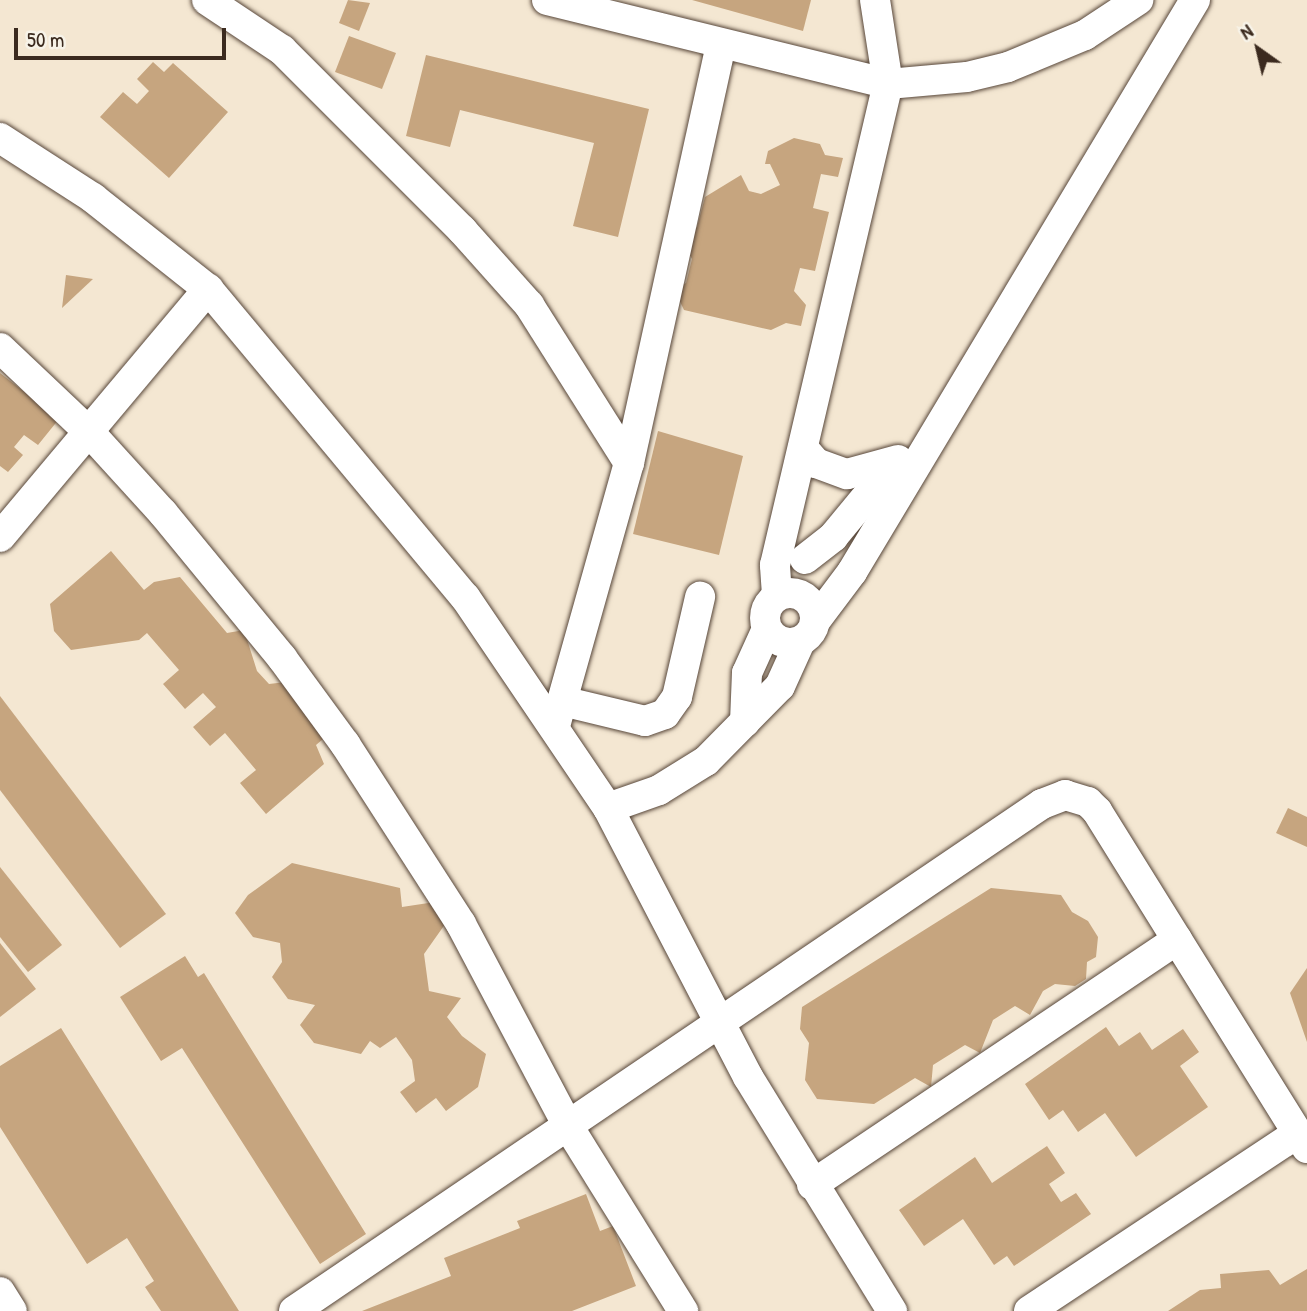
<!DOCTYPE html>
<html>
<head>
<meta charset="utf-8">
<style>
	body { margin:0 }
	#map { position:relative; width:1307px; height:1311px; overflow:hidden; background:#f4e7d2; font-family:"Patrick Hand",sans-serif }
	div>[style] { position:absolute }
	[style*='--x'] { left:calc(var(--x)*1px); top:calc(var(--y)*1px); width:calc(var(--w)*1px); rotate:calc(var(--a)*1deg) }
	.building>* { inset:0; background:#c6a57f }
	.roads { filter:drop-shadow(0 0 2px #574639) drop-shadow(0 0 2px #574639) }
	.minor>* { height:30px; margin:-15px; padding:0 15px; transform-origin:15px; border-radius:15px; background:#fff }
	.minor>.ring { margin:-15px; padding:0; box-sizing:content-box; background:none; border:30px solid #fff; border-radius:50% }
	span { translate:-50% -50%; white-space:nowrap; text-align:center; line-height:1.15; -webkit-text-stroke:6px #f7f3e8; paint-order:stroke }
	.north { position:absolute; left:1223px; top:14px; width:70px; height:70px; -webkit-text-stroke:5px #f7f3e8; paint-order:stroke; rotate:326deg; font-size:19px; font-weight:700; line-height:28px; text-align:center; color:#3b2a1e }
	.north::after { content:''; display:block; margin:auto; width:24px; height:32px; background:#3b2a1e; clip-path:polygon(50% 0,100% 100%,50% 72%,0 100%) }
	.scale { position:absolute; left:14px; top:28px; width:212px; height:32px; box-sizing:border-box; border:4px solid #3b2a1e; border-top:0; padding-left:9px; font-size:21px; line-height:24px; white-space:nowrap; color:#3b2a1e; -webkit-text-stroke:5px #f7f3e8; paint-order:stroke }
</style>
</head>
<body>
<div id="map">
	<div class="building">
		<i style="clip-path:polygon(348px 0,370px 3px,359px 31px,339px 23px)"></i>
		<i style="clip-path:polygon(692px 0,811px 0,803px 31px)"></i>
		<i style="clip-path:polygon(349px 36px,396px 53px,382px 89px,335px 72px)"></i>
		<i style="clip-path:polygon(426px 55px,649px 109px,618px 237px,573px 226px,594px 143px,460px 110px,450px 147px,406px 136px)"></i>
		<i style="clip-path:polygon(153px 62px,164px 72px,173px 63px,228px 112px,169px 178px,100px 117px,123px 92px,137px 104px,149px 91px,137px 79px)"></i>
		<i style="clip-path:polygon(794px 138px,820px 144px,825px 155px,843px 158px,838px 177px,821px 174px,813px 208px,829px 212px,815px 271px,800px 268px,794px 291px,806px 305px,801px 326px,786px 323px,771px 330px,684px 310px,674px 289px,686px 283px,692px 259px,686px 247px,689px 231px,697px 227px,705px 197px,741px 175px,749px 191px,761px 194px,780px 185px,770px 164px,765px 164px,768px 151px)"></i>
		<i style="clip-path:polygon(66px 275px,93px 279px,62px 308px)"></i>
		<i style="clip-path:polygon(0 373px,59px 419px,38px 445px,24px 435px,14px 447px,23px 455px,8px 472px,0 466px)"></i>
		<i style="clip-path:polygon(658px 431px,743px 456px,719px 555px,633px 534px)"></i>
		<i style="clip-path:polygon(111px 551px,144px 590px,154px 582px,180px 577px,227px 633px,244px 630px,257px 671px,269px 684px,286px 682px,330px 733px,316px 745px,324px 764px,266px 814px,240px 783px,256px 770px,225px 733px,210px 746px,193px 727px,216px 707px,203px 693px,185px 709px,163px 684px,179px 670px,147px 633px,139px 640px,71px 650px,54px 631px,50px 604px)"></i>
		<i style="clip-path:polygon(0 696px,166px 914px,120px 948px,0 790px)"></i>
		<i style="clip-path:polygon(1288px 808px,1307px 817px,1307px 847px,1276px 833px)"></i>
		<i style="clip-path:polygon(292px 863px,400px 888px,402px 907px,435px 902px,448px 920px,424px 954px,429px 991px,461px 998px,447px 1017px,462px 1036px,486px 1054px,478px 1087px,446px 1111px,436px 1098px,416px 1113px,400px 1092px,415px 1081px,412px 1060px,396px 1037px,380px 1048px,370px 1041px,361px 1054px,314px 1043px,300px 1025px,315px 1005px,288px 999px,272px 977px,282px 962px,280px 943px,253px 937px,235px 913px,248px 895px)"></i>
		<i style="clip-path:polygon(0 867px,62px 945px,28px 972px,0 937px)"></i>
		<i style="clip-path:polygon(991px 888px,1061px 895px,1072px 912px,1088px 921px,1098px 937px,1096px 957px,1087px 962px,1086px 979px,1075px 986px,1055px 984px,1043px 991px,1030px 1015px,1015px 1006px,993px 1020px,980px 1053px,965px 1045px,933px 1065px,931px 1087px,915px 1078px,874px 1104px,817px 1099px,805px 1080px,809px 1043px,800px 1029px,802px 1007px)"></i>
		<i style="clip-path:polygon(0 943px,36px 989px,0 1017px)"></i>
		<i style="clip-path:polygon(185px 956px,198px 977px,204px 973px,366px 1234px,320px 1264px,182px 1048px,161px 1061px,120px 997px)"></i>
		<i style="clip-path:polygon(1307px 968px,1307px 1042px,1290px 993px)"></i>
		<i style="clip-path:polygon(1106px 1027px,1119px 1046px,1140px 1032px,1152px 1050px,1183px 1029px,1199px 1052px,1180px 1066px,1208px 1107px,1136px 1157px,1105px 1113px,1078px 1132px,1063px 1110px,1049px 1120px,1025px 1084px)"></i>
		<i style="clip-path:polygon(61px 1028px,239px 1311px,161px 1311px,145px 1287px,154px 1281px,127px 1238px,87px 1264px,0 1127px,0 1066px)"></i>
		<i style="clip-path:polygon(1047px 1146px,1065px 1173px,1049px 1184px,1061px 1202px,1076px 1193px,1091px 1214px,1014px 1266px,1007px 1256px,994px 1265px,963px 1219px,924px 1246px,899px 1210px,975px 1157px,992px 1183px)"></i>
		<i style="clip-path:polygon(586px 1194px,600px 1231px,613px 1226px,636px 1286px,572px 1311px,362px 1311px,451px 1276px,444px 1258px,520px 1228px,517px 1221px)"></i>
		<i style="clip-path:polygon(1307px 1269px,1307px 1311px,1168px 1311px,1200px 1290px,1221px 1288px,1220px 1274px,1269px 1270px,1280px 1285px)"></i>
	</div>
	<div class="roads">
		<div class="minor">
			<i style="--x:207;--y:0;--w:90;--a:33.7"></i>
			<i style="--x:282;--y:50;--w:255;--a:45"></i>
			<i style="--x:462;--y:230;--w:101;--a:48.2"></i>
			<i style="--x:529;--y:305;--w:187;--a:57.7"></i>
			<i style="--x:547;--y:0;--w:351;--a:13.8"></i>
			<i style="--x:888;--y:84;--w:79;--a:-5.1"></i>
			<i style="--x:967;--y:77;--w:42;--a:-13.7"></i>
			<i style="--x:1008;--y:67;--w:83;--a:-22.6"></i>
			<i style="--x:1085;--y:35;--w:64;--a:-33.4"></i>
			<i style="--x:0;--y:138;--w:111;--a:32.8"></i>
			<i style="--x:93;--y:198;--w:147;--a:38.4"></i>
			<i style="--x:208;--y:289;--w:401;--a:50.2"></i>
			<i style="--x:465;--y:597;--w:255;--a:55.9"></i>
			<i style="--x:608;--y:808;--w:303;--a:62.5"></i>
			<i style="--x:748;--y:1077;--w:275;--a:58.4"></i>
			<i style="--x:0;--y:348;--w:125;--a:43.4"></i>
			<i style="--x:91;--y:434;--w:107;--a:47.7"></i>
			<i style="--x:163;--y:513;--w:188;--a:50.6"></i>
			<i style="--x:282;--y:658;--w:107;--a:53.8"></i>
			<i style="--x:345;--y:744;--w:214;--a:57.2"></i>
			<i style="--x:461;--y:924;--w:229;--a:62.1"></i>
			<i style="--x:568;--y:1126;--w:218;--a:58.1"></i>
			<i style="--x:803;--y:448;--w:20;--a:49"></i>
			<i style="--x:816;--y:463;--w:33;--a:20"></i>
			<i style="--x:847;--y:474;--w:53;--a:-15.4"></i>
			<i style="--x:0;--y:537;--w:324;--a:-50"></i>
			<i style="--x:805;--y:559;--w:36;--a:-38"></i>
			<i style="--x:833;--y:537;--w:97;--a:-50.4"></i>
			<i class="ring" style="left:765px;top:593px;width:20px;height:20px"></i>
			<i style="--x:777;--y:595;--w:30;--a:-94"></i>
			<i style="--x:775;--y:565;--w:494;--a:-76.8"></i>
			<i style="--x:888;--y:84;--w:85;--a:-98.8"></i>
			<i style="--x:816;--y:620;--w:60;--a:-53.1"></i>
			<i style="--x:852;--y:572;--w:667;--a:-59.05"></i>
			<i style="--x:562;--y:701;--w:85;--a:13.5"></i>
			<i style="--x:645;--y:721;--w:21;--a:-19"></i>
			<i style="--x:665;--y:714;--w:21;--a:-55"></i>
			<i style="--x:677;--y:697;--w:103;--a:-77"></i>
			<i style="--x:745;--y:722;--w:49;--a:-87.7"></i>
			<i style="--x:747;--y:673;--w:48;--a:-65.6"></i>
			<i style="--x:555;--y:726;--w:273;--a:-74.3"></i>
			<i style="--x:629;--y:463;--w:429;--a:-77.6"></i>
			<i style="--x:608;--y:808;--w:54;--a:-19.4"></i>
			<i style="--x:659;--y:790;--w:55;--a:-31.7"></i>
			<i style="--x:706;--y:761;--w:105;--a:-45.4"></i>
			<i style="--x:780;--y:686;--w:48;--a:-65.6"></i>
			<i style="--x:812;--y:1185;--w:440;--a:-33.9"></i>
			<i style="--x:0;--y:1292;--w:22;--a:58"></i>
			<i style="--x:294;--y:1311;--w:904;--a:-34.13"></i>
			<i style="--x:1042;--y:804;--w:25;--a:-21"></i>
			<i style="--x:1065;--y:795;--w:24;--a:17"></i>
			<i style="--x:1088;--y:802;--w:13;--a:45"></i>
			<i style="--x:1097;--y:811;--w:397;--a:58.1"></i>
			<i style="--x:1029;--y:1311;--w:323;--a:-33.5"></i>
		</div>
	</div>
	<div class="north">N</div>
	<div class="scale">50 m</div>
</div>
</body>
</html>
